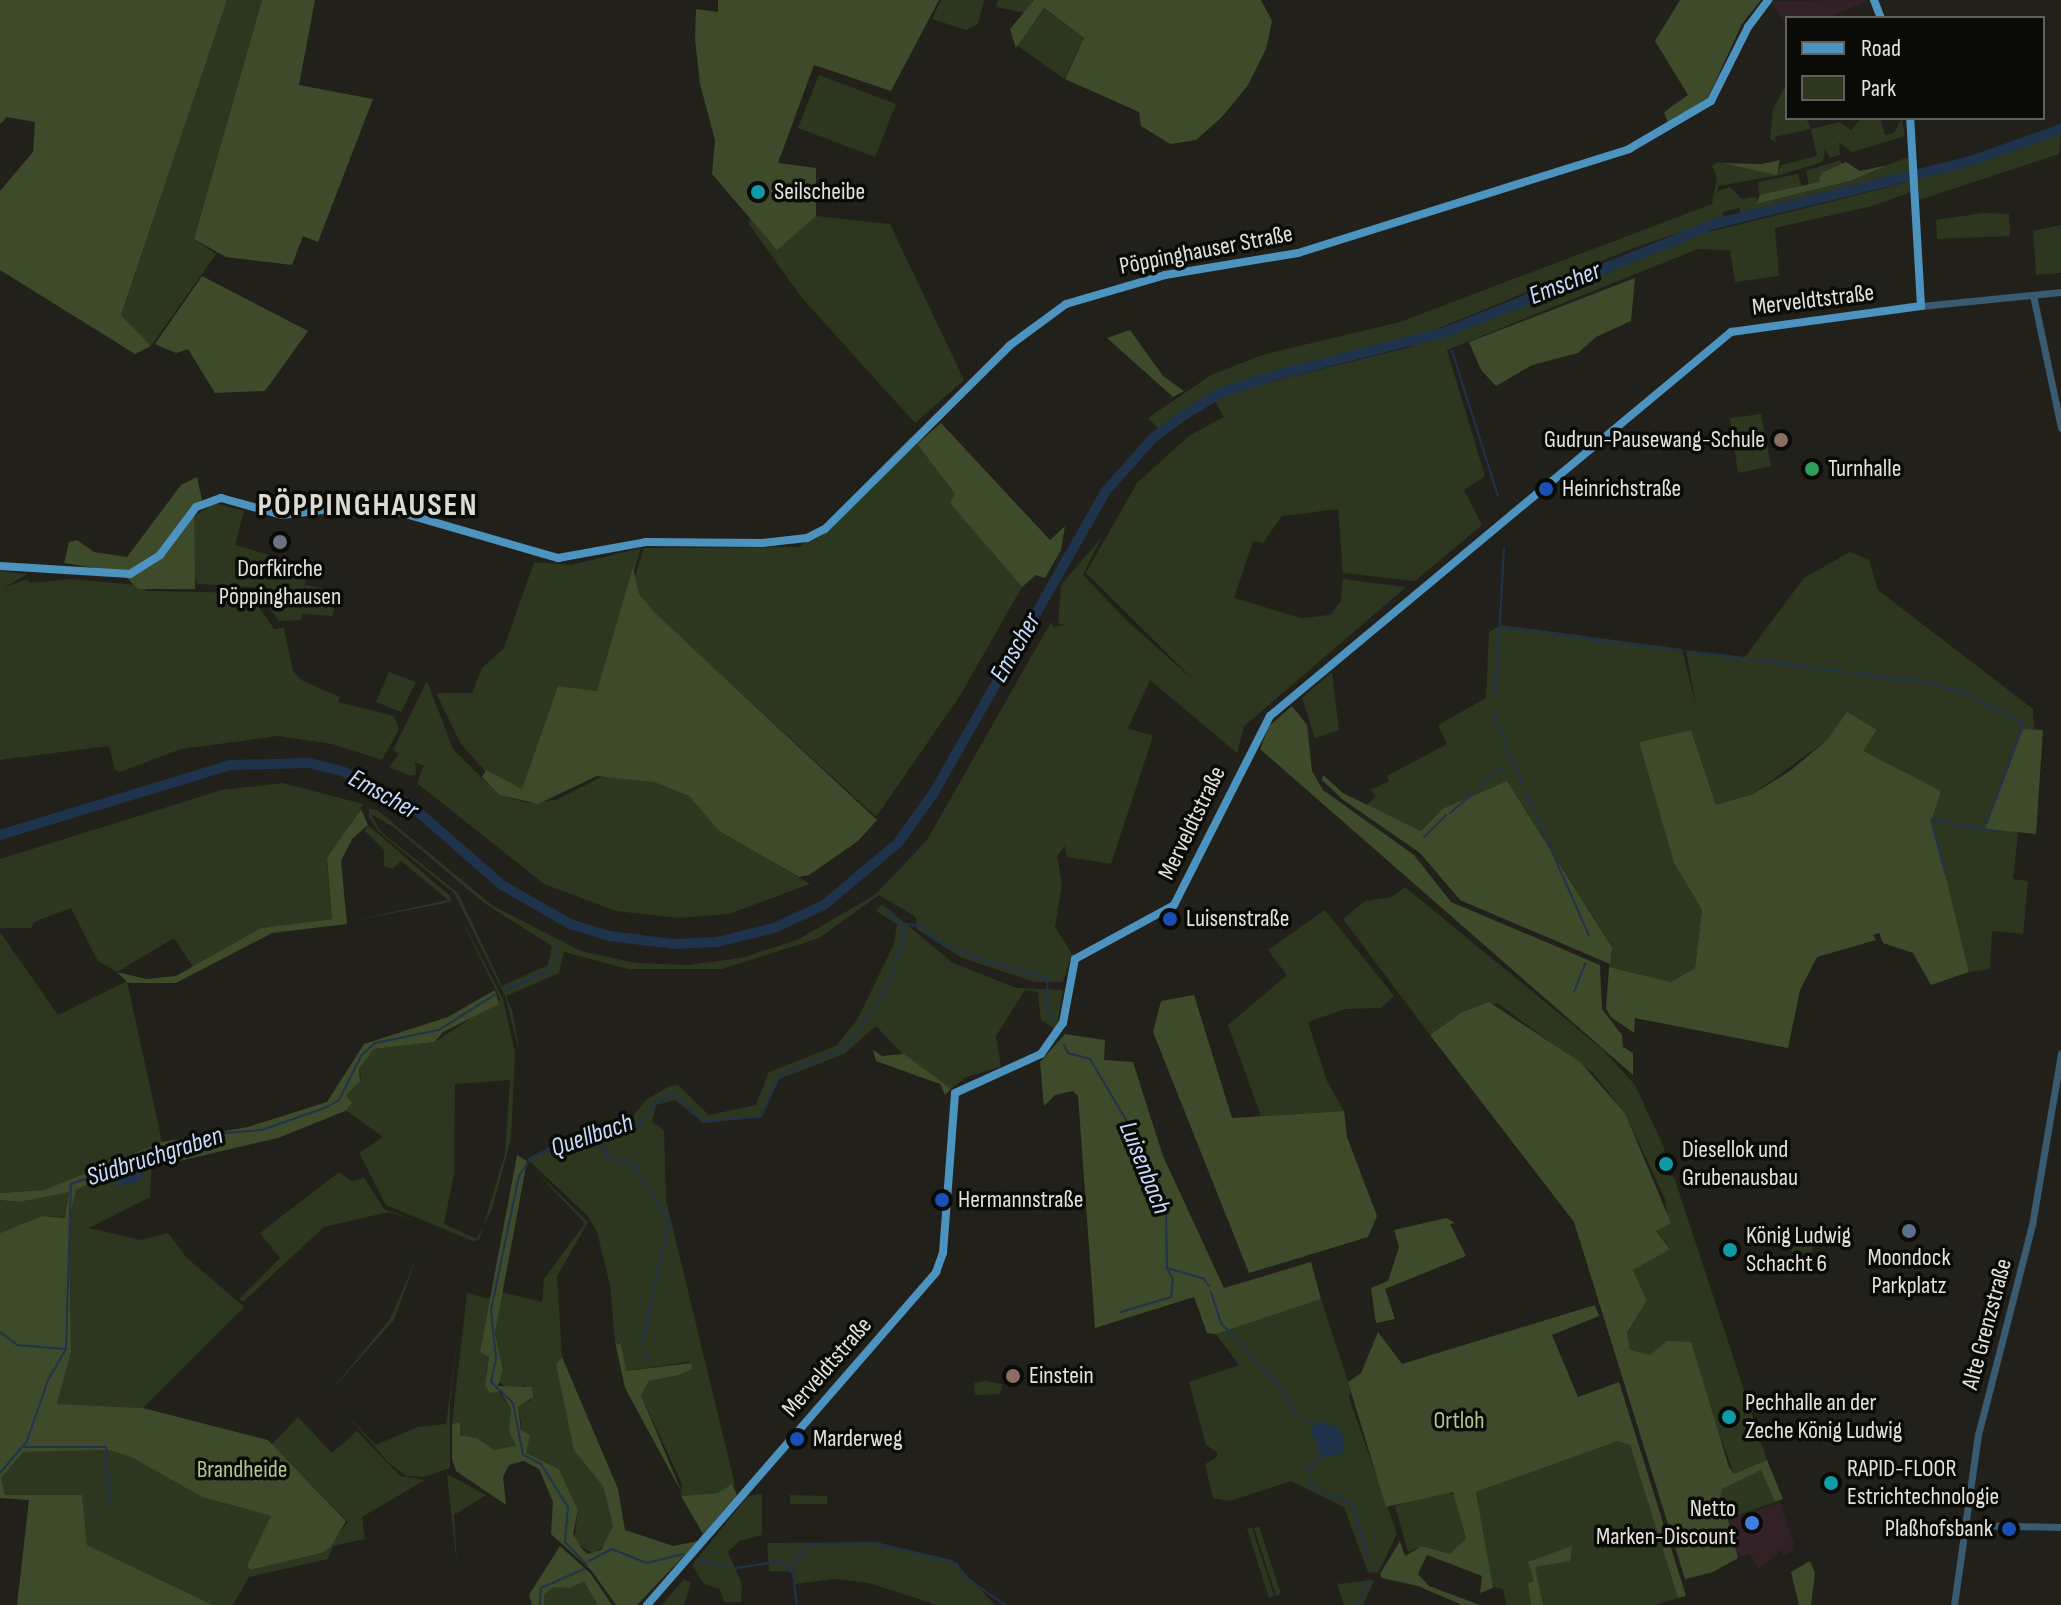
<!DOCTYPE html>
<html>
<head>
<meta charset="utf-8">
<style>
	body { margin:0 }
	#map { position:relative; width:2061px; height:1605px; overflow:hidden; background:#21201b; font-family:"Sofia Sans Condensed",sans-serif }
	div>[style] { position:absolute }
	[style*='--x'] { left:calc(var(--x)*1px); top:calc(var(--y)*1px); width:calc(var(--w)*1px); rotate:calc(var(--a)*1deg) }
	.commercial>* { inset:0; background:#332128 }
	.green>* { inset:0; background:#2d371f }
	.forest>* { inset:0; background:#3d4b2a }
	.water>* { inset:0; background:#1f334d }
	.stream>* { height:2px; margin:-1px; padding:0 1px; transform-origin:1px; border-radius:1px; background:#1f334d }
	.river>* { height:10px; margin:-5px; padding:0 5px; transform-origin:5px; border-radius:5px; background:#1f334d }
	.minor>* { height:7px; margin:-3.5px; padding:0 3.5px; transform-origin:3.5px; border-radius:3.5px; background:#395a6f }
	.major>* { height:8px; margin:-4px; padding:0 4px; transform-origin:4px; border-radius:4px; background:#4c93bf }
	.dots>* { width:22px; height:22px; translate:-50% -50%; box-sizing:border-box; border:4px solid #0a0a07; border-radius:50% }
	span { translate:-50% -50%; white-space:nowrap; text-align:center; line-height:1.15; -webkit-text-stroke:7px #0a0a07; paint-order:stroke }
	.poi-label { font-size:24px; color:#e3e2df }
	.left { translate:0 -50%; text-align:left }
	.right { translate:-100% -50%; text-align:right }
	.street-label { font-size:24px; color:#e3e2df }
	.park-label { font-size:24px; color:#afc88d }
	.water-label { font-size:26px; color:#c6ddfd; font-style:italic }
	.district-label { font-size:32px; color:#dcdbd3; font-weight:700; letter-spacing:2px }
	.legend { position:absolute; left:1785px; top:16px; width:260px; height:104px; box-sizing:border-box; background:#0a0a07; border:2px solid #61605d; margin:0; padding:10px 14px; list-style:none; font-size:24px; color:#e3e2df }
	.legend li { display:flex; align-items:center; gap:16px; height:40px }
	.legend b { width:40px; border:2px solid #61605d }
</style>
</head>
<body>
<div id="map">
	<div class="commercial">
		<i style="clip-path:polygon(1771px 1px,1865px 0,1866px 2px,1826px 18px,1787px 18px,1787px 26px)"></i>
		<i style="clip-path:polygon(1780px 1502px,1794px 1544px,1791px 1552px,1783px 1555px,1782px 1549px,1759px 1569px,1749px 1554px,1738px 1557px,1729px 1519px)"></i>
	</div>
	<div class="green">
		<i style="clip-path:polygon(227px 0,262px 0,194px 239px,216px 254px,151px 346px,121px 315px)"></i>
		<i style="clip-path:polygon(941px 0,984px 0,978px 24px,966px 30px,932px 19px)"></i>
		<i style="clip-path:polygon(998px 0,1033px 0,1026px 13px,996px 7px)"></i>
		<i style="clip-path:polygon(1044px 9px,1084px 38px,1064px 79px,1017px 45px)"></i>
		<i style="clip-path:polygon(819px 75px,896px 104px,875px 157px,798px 128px)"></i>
		<i style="clip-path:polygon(1787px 83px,1787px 118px,1806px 118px,1811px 129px,1840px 122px,1851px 130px,1862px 118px,1880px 118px,1885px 135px,1894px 133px,1902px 118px,1905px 136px,1852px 152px,1839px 142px,1840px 155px,1830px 158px,1825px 149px,1823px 162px,1780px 175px,1719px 186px,1714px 200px,1718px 191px,1730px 187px,1742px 199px,1757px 197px,1756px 204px,1850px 181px,1905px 158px,1910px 159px,1912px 172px,1741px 213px,1739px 208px,1723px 212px,1724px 218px,1633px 248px,1425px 334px,1236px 384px,1159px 429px,1148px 418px,1211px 375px,1262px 355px,1400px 322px,1712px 204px,1717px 178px,1712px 166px,1718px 162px,1777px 174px,1781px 165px,1817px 156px,1811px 129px,1775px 137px,1776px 142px,1770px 139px,1773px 109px)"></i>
		<i style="clip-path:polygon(2061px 134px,2059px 154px,1919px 200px,1918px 179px)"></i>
		<i style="clip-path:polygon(1840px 160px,1842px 164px,1821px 173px,1820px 182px,1809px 185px,1806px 171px)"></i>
		<i style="clip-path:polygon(1798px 174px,1802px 187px,1759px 196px,1758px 182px)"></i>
		<i style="clip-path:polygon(evenodd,1912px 181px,1911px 192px,1872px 206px,1775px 228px,1779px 276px,1735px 282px,1730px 250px,1698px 249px,1447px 350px,1485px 476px,1464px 490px,1482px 525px,1415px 581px,1343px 573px,1338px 509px,1282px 516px,1263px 543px,1253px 541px,1234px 598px,1301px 618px,1330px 615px,1341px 601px,1343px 579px,1406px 587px,1244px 726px,1237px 753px,1150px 680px,1128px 728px,1153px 736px,1111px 864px,1067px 857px,1065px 846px,1057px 856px,1062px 884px,1055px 927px,1072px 954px,1063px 982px,1035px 982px,962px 958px,917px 929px,916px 917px,879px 895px,819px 938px,722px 969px,628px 969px,564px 952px,559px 973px,506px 996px,513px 1013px,519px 1050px,505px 996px,454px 893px,379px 832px,369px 817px,369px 809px,377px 810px,493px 906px,581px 951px,636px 963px,688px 965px,741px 958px,797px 940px,875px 895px,927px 840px,1051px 622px,1054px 627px,1066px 624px,1058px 624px,1061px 585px,1101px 538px,1083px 575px,1126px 620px,1197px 683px,1086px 573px,1137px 483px,1190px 435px,1224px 417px,1212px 396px,1407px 348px,1685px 238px,1912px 181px,371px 814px,395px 828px,484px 903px,552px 946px,548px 965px,502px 986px,458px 893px,380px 831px,371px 814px)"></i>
		<i style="clip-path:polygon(1983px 213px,2009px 214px,2010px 236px,1937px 239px,1936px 220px)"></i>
		<i style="clip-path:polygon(816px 216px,890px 224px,964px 380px,915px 423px,802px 298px,749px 224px,750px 219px,777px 249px)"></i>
		<i style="clip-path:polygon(2061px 225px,2061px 273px,2036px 275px,2033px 231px)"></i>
		<i style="clip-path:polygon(1761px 414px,1771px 466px,1738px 473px,1730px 418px)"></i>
		<i style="clip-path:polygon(917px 444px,955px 494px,951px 503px,1022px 587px,961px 694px,876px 817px,655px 614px,639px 595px,635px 576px,644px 548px,800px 547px)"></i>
		<i style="clip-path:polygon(214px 503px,244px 511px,235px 545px,301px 564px,308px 570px,303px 594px,306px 585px,337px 592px,333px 616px,302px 614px,301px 620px,279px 621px,266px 603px,268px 588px,198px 584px,193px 577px,193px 517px)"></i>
		<i style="clip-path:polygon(641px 548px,597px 691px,558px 686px,522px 790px,485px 771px,461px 744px,436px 693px,472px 693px,482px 668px,504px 648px,534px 562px,571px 565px)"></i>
		<i style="clip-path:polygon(1850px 552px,1869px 560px,1878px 590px,2033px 709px,2034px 729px,2021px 730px,1985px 828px,2018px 832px,2013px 879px,2028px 881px,2023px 934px,1992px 931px,1990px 969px,1969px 972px,1932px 819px,1941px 791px,1828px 739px,1753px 794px,1716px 805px,1691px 730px,1639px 742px,1674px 863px,1702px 910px,1695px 968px,1671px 982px,1609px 967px,1612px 946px,1507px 781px,1442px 809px,1421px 831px,1366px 805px,1376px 797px,1371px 790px,1389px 781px,1387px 776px,1447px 744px,1438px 725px,1486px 698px,1489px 632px,1501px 625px,1682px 649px,1696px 707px,1686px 650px,1745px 657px,1804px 578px)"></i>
		<i style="clip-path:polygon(0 571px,28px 574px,3px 588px,27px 579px,30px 583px,71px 579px,136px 585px,148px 591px,249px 593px,274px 629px,284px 628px,293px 671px,303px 681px,340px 697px,338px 702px,394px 716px,399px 729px,382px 760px,332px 744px,278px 736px,181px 749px,120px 772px,115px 770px,109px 746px,0 760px)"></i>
		<i style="clip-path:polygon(389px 672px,416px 682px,401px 712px,376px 702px)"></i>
		<i style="clip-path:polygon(1332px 672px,1339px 730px,1315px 738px,1302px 698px)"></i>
		<i style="clip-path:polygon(427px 681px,453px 749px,499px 795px,528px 803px,556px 800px,605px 775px,654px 782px,689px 796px,719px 831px,810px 884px,729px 914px,679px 918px,616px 911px,544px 884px,417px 783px,424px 766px,415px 762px,416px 774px,411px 776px,389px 767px,399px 754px,393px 750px)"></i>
		<i style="clip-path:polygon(283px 783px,363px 804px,327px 863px,332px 919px,261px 928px,193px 967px,174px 938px,117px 972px,98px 961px,71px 908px,34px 922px,31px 928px,0 928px,0 859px,222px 790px)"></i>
		<i style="clip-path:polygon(368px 825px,450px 896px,451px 902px,347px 922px,448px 900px,401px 861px,392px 869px,384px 866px,384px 850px,365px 831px)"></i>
		<i style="clip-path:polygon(1405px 887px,1602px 1049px,1635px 1085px,1665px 1150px,1661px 1156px,1667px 1175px,1674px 1177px,1767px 1460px,1734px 1474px,1697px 1373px,1668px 1341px,1650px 1355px,1630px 1351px,1627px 1334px,1647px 1301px,1633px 1270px,1670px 1248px,1656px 1230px,1667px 1211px,1665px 1199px,1625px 1113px,1593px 1073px,1497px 1003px,1462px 1012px,1430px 1035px,1343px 919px,1365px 901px,1392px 897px)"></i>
		<i style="clip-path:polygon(882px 904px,953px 963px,1017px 988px,1063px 990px,1058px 1021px,1055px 1029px,1041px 1020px,1038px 992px,1025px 990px,996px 1036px,1001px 1067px,966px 1077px,951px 1089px,905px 1057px,876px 1026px,844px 1054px,779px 1079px,762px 1117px,704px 1123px,675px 1100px,656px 1105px,652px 1122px,664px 1130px,666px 1200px,735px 1485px,718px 1493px,681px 1496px,682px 1484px,641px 1395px,649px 1381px,679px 1375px,692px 1369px,689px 1362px,625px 1371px,619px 1342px,615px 1342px,610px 1285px,597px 1232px,587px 1215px,527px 1159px,584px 1138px,582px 1131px,626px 1124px,647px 1099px,670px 1086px,678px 1085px,709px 1115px,756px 1105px,769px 1072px,836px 1046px,857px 1020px,894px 944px,897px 924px,876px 911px)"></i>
		<i style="clip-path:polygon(evenodd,455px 906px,503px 999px,515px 1053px,511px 1139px,492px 1209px,475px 1242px,386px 1205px,359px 1153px,383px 1137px,344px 1109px,350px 1102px,346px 1095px,361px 1078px,359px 1069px,374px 1049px,435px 1042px,500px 999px,455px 906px,510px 1080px,505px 1154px,479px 1240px,444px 1224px,454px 1174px,455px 1084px,510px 1080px)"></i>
		<i style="clip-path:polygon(1325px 910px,1394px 996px,1381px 1008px,1345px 1009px,1308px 1022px,1327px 1081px,1344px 1111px,1261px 1116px,1228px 1025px,1287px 975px,1268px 950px)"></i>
		<i style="clip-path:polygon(0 932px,58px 1015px,127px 981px,162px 1142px,44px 1190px,0 1193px)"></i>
		<i style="clip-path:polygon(152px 1156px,150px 1197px,89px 1228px,141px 1240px,168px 1233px,186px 1257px,244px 1307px,143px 1408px,57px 1404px,71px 1352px,69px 1218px,76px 1189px)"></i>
		<i style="clip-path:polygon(529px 1165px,588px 1222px,557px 1276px,562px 1357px,556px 1364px,575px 1442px,603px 1486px,613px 1526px,607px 1542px,594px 1554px,574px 1542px,578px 1510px,559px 1469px,526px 1453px,518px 1406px,531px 1400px,526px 1385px,509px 1390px,497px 1380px,503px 1369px,495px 1333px,501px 1292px,542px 1302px,544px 1279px,585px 1223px)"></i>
		<i style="clip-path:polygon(339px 1172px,351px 1181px,364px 1178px,384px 1209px,420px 1222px,389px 1212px,324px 1227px,243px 1302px,239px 1299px,280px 1258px,260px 1233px)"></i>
		<i style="clip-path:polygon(69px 1191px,66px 1217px,42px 1216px,0 1233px,0 1200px,19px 1202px)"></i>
		<i style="clip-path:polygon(1789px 1229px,1817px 1232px,1811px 1255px,1787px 1250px)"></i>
		<i style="clip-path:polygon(417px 1257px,394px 1320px,329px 1393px,390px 1319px)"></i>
		<i style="clip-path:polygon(467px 1293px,490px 1299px,480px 1351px,489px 1357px,486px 1374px,511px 1409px,509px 1432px,516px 1447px,494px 1450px,477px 1438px,460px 1435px,460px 1422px,452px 1424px)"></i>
		<i style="clip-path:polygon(1321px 1299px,1351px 1391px,1349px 1398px,1397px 1534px,1378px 1573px,1368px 1572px,1344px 1507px,1291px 1481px,1230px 1501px,1213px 1498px,1205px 1464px,1217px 1457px,1217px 1452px,1206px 1445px,1189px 1382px,1239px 1365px,1216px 1334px)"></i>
		<i style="clip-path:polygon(460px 1321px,450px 1402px,450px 1468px,424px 1477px,406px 1476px,389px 1463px,345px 1413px,376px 1445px,418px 1427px,446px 1424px)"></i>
		<i style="clip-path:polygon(985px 1381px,1002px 1384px,1000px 1394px,975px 1395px,974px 1383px)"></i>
		<i style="clip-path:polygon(298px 1417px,332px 1453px,357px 1431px,400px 1476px,425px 1480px,362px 1517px,365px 1539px,333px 1546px,328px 1559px,249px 1577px,233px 1605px,213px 1605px,87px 1545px,82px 1495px,5px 1495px,1px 1478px,23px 1452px,105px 1450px,131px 1457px,202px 1497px,272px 1516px,247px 1566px,250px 1570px,322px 1553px,348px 1522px,272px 1444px)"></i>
		<i style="clip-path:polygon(1618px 1441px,1630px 1444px,1678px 1598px,1655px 1605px,1506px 1605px,1503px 1589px,1492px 1587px,1476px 1492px)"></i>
		<i style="clip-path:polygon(1761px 1469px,1775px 1502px,1728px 1519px,1718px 1501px,1722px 1489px)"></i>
		<i style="clip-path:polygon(447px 1474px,486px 1495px,454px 1515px,457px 1566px)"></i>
		<i style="clip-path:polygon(1445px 1491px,1454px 1495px,1466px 1539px,1463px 1547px,1450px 1554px,1422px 1546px,1408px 1552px,1395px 1506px)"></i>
		<i style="clip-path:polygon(762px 1494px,762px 1535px,739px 1541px,728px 1552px,742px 1584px,741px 1602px,724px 1602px,720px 1589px,704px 1584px,692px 1565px,748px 1496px)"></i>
		<i style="clip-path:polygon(790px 1495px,827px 1496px,827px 1504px,790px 1504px)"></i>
		<i style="clip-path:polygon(1259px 1526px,1281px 1594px,1276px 1596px,1254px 1528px)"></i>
		<i style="clip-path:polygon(1247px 1528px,1252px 1528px,1274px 1596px,1269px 1598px)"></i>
		<i style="clip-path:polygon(875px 1542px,952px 1560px,995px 1605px,937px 1605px,869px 1583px,834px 1579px,795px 1584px,794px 1572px,769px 1571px,767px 1543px)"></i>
		<i style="clip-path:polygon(684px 1579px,691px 1583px,684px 1605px,662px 1605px)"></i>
		<i style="clip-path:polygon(1374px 1580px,1363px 1605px,1344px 1605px,1337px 1584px)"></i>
		<i style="clip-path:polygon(586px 1581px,598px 1605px,544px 1605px,543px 1595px,553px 1587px)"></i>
	</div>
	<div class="forest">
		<i style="clip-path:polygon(0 0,227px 0,121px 315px,151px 346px,135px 354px,0 270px,0 191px,33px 152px,35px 122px,7px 117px,0 124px)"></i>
		<i style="clip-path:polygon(262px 0,315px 0,299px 85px,373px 99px,318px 242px,303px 236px,292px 265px,226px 257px,194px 239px)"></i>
		<i style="clip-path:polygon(718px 0,939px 0,891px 91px,814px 65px,778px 163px,816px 168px,816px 216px,777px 250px,712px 174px,715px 140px,700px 84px,695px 39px,696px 9px,718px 12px)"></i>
		<i style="clip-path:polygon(1034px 0,1261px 0,1272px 21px,1266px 49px,1248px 85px,1222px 117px,1196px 140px,1170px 144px,1141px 126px,1139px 112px,1065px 79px,1084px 38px,1044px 8px,1016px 48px,1010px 29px)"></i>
		<i style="clip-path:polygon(1680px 0,1761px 0,1742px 24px,1707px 100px,1668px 124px,1664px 112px,1688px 95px,1655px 41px)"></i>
		<i style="clip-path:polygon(1780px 160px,1777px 175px,1722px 163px,1762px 164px)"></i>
		<i style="clip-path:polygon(1846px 162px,1860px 171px,1888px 165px,1850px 181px,1756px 204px,1760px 195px,1819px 182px,1821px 173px)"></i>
		<i style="clip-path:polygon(202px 276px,308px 331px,265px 391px,215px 393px,188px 349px,176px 353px,155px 344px)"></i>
		<i style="clip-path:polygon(1635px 278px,1631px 321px,1596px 337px,1578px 353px,1532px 365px,1496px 386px,1481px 370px,1469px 342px)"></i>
		<i style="clip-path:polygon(1130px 330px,1163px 376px,1184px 391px,1173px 397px,1107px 338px)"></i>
		<i style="clip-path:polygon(941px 423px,1050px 540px,1065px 526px,1061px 550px,1045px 578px,1036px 575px,1022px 587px,950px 503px,955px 494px,917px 444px)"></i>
		<i style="clip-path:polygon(197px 477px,202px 500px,194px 505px,195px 589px,138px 589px,121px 572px,64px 563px,69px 542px,77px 540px,94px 552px,127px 557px,181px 485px)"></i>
		<i style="clip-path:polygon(633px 567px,639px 594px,655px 613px,877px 820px,858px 841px,809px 875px,799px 877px,719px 831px,689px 796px,654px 782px,597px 776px,538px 804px,499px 795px,482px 777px,486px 770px,522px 789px,558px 686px,597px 691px)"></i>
		<i style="clip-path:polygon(1292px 706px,1307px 725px,1312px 771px,1323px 790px,1414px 855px,1451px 902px,1600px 965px,1602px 1009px,1622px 1035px,1623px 1047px,1633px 1053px,1633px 1075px,1260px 749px,1269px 726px)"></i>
		<i style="clip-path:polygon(1847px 712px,1877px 730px,1863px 751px,1941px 791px,1932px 819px,1969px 972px,1931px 985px,1913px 953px,1883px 943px,1879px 933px,1873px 935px,1876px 940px,1817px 957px,1800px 990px,1788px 1048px,1635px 1018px,1634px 1033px,1611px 1017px,1606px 1009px,1609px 967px,1671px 982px,1695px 968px,1702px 910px,1674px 863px,1639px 742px,1691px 730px,1716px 805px,1753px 794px,1790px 771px,1828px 739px)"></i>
		<i style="clip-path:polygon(2021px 729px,2043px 730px,2036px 834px,1985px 829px)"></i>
		<i style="clip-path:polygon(1323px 775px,1343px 793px,1421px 831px,1442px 809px,1507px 781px,1612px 947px,1610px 964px,1460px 900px,1420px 853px,1342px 799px,1322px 780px)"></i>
		<i style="clip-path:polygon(361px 809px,368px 825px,352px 839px,341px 861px,347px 924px,272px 933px,176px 983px,128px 983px,117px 972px,146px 979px,176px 976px,261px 928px,332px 919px,327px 858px)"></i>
		<i style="clip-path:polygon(495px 990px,499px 1004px,443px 1032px,435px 1042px,374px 1049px,359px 1069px,360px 1081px,346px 1095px,352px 1103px,345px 1111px,278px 1138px,226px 1150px,158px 1166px,152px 1156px,76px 1190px,69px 1219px,71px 1352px,57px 1404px,143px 1408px,268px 1440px,346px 1521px,331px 1546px,322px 1553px,250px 1570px,247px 1566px,271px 1516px,202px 1497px,131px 1457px,107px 1450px,23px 1452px,1px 1478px,5px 1495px,82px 1495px,87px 1545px,213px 1605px,17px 1605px,29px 1500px,0 1498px,0 1233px,42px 1216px,65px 1218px,69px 1192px,19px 1202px,0 1200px,0 1193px,44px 1190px,162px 1142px,248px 1127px,327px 1102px,364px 1044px,448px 1017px)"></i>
		<i style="clip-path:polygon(1194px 995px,1232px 1118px,1344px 1111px,1347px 1137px,1377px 1216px,1368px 1237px,1249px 1273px,1153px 1032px,1161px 1001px)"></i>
		<i style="clip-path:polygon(1489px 1002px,1580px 1062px,1625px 1113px,1671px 1223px,1656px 1231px,1670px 1249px,1633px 1270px,1647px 1301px,1627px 1333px,1630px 1350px,1650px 1355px,1667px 1341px,1691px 1342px,1729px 1467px,1734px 1474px,1767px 1460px,1783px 1499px,1775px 1502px,1761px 1470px,1722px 1489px,1719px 1506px,1728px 1519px,1738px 1558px,1713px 1572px,1685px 1579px,1574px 1222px,1430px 1035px,1462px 1012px)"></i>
		<i style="clip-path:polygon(1065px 1034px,1105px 1040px,1104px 1060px,1133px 1062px,1163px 1156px,1224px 1288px,1311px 1262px,1321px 1299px,1216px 1334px,1207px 1333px,1194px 1297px,1095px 1328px,1078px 1096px,1073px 1091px,1055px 1095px,1044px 1106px,1040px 1062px)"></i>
		<i style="clip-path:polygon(873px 1050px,882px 1056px,904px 1054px,951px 1089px,945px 1095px,940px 1084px,876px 1061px)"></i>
		<i style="clip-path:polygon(517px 1155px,527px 1161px,495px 1333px,503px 1369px,498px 1386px,532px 1387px,533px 1397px,518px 1407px,521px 1430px,530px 1435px,526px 1453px,559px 1469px,578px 1510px,573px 1534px,582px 1549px,588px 1554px,601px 1550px,613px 1526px,603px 1486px,574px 1450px,556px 1364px,562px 1357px,618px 1489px,625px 1530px,673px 1546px,698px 1541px,637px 1605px,616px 1605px,591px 1570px,551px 1534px,553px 1502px,539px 1469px,524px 1461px,509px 1465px,503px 1477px,506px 1505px,456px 1471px,452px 1459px,452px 1424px,460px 1422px,460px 1435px,477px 1438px,494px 1450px,516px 1446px,509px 1432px,511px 1409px,500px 1391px,490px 1393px,485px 1386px,489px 1357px,480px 1352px)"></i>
		<i style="clip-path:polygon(1446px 1218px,1455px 1223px,1450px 1224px,1466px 1256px,1385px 1289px,1395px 1319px,1376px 1323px,1371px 1288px,1388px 1281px,1399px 1247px,1394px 1230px)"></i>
		<i style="clip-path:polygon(1595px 1305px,1599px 1316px,1552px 1335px,1578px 1397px,1619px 1382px,1686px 1596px,1678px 1598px,1630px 1445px,1618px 1441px,1476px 1492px,1493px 1588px,1480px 1593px,1482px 1576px,1427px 1555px,1418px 1574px,1429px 1586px,1480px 1605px,1462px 1605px,1418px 1586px,1382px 1578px,1380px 1574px,1400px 1541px,1405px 1556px,1422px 1546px,1450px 1554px,1466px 1539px,1453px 1492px,1386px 1507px,1348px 1382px,1361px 1373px,1378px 1332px,1402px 1364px)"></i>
		<i style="clip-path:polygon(615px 1342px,621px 1345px,626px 1371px,691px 1363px,692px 1369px,679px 1375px,649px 1381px,641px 1395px,682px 1493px,625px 1388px)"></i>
		<i style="clip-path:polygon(732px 1484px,737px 1495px,703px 1534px,681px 1496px,718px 1493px)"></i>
		<i style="clip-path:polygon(560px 1546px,591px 1574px,612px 1605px,598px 1605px,584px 1581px,570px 1588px,553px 1587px,544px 1595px,544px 1605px,532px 1605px,529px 1595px)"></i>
		<i style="clip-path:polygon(1572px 1546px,1570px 1561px,1535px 1567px,1543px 1605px,1531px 1605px,1528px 1583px,1534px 1581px,1528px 1562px)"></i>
		<i style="clip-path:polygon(1810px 1561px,1815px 1573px,1811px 1605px,1799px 1605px,1791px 1572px)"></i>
	</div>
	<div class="water">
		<i style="clip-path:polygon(133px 1165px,145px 1165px,140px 1182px,115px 1186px,116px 1178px)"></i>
		<i style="clip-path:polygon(1315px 1421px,1339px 1428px,1345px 1439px,1342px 1454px,1322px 1457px,1311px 1431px)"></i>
	</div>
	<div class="stream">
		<i style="--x:1446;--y:332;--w:7;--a:74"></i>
		<i style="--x:1452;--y:351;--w:152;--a:72.4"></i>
		<i style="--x:1500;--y:627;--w:185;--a:7.5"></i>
		<i style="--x:1689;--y:652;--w:39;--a:6"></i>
		<i style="--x:1730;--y:657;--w:12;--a:5"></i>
		<i style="--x:1747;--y:659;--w:58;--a:8"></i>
		<i style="--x:1806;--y:667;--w:9;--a:6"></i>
		<i style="--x:1818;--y:669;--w:19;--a:6"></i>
		<i style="--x:1839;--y:671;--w:8;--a:7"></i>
		<i style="--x:1850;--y:672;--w:8;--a:7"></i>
		<i style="--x:1860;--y:674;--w:39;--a:7"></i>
		<i style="--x:1900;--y:679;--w:8;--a:7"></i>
		<i style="--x:1909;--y:680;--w:19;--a:9"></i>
		<i style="--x:1931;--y:683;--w:41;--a:17.1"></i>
		<i style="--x:1496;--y:695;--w:147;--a:-86.9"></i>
		<i style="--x:1971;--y:696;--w:5;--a:22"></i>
		<i style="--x:1978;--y:700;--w:24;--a:28"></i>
		<i style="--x:1494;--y:714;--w:75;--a:68.2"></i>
		<i style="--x:1479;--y:788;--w:31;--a:-40"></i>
		<i style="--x:1525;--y:790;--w:159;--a:66.3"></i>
		<i style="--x:1450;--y:813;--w:31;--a:-40"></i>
		<i style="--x:1986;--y:825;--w:108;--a:-69.4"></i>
		<i style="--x:2024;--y:724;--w:24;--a:-152"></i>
		<i style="--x:1424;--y:837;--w:31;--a:-45"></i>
		<i style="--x:1945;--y:873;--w:55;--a:-104.8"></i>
		<i style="--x:1931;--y:820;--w:72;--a:9.6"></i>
		<i style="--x:901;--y:923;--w:19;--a:9"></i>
		<i style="--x:920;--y:926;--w:21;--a:43"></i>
		<i style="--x:935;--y:940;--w:55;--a:22.4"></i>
		<i style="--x:986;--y:961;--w:64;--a:15.3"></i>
		<i style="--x:1048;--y:978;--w:26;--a:94"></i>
		<i style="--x:1046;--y:1004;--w:19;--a:62"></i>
		<i style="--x:505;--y:990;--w:51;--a:-24.1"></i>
		<i style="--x:552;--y:969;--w:23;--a:-75"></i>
		<i style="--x:1574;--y:992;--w:31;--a:-69"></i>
		<i style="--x:1064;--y:1045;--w:9;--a:63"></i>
		<i style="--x:1068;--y:1053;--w:23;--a:15"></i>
		<i style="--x:1090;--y:1059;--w:88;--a:59.4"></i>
		<i style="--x:1135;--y:1135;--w:38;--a:81"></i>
		<i style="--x:1141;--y:1173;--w:45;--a:56"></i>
		<i style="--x:1166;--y:1210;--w:58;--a:89"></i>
		<i style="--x:1167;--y:1268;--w:37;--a:16"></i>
		<i style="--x:1203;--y:1278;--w:10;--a:53"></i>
		<i style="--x:598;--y:1138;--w:20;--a:63"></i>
		<i style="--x:607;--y:1156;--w:28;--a:17"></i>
		<i style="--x:634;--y:1164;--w:68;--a:58.9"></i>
		<i style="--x:669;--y:1222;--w:125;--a:102.5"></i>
		<i style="--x:1211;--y:1292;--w:33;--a:72"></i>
		<i style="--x:1221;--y:1323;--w:97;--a:47.9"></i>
		<i style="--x:1286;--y:1395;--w:22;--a:63"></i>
		<i style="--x:1121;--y:1312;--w:52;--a:-16.7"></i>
		<i style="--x:1171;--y:1297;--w:18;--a:-84"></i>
		<i style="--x:1173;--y:1279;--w:13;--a:-119"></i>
		<i style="--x:0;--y:1332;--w:21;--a:37"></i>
		<i style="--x:17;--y:1345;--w:48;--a:4.8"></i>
		<i style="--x:644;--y:1352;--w:8;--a:67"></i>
		<i style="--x:1304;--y:1420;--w:8;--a:23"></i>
		<i style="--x:24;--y:1447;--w:82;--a:0"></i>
		<i style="--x:106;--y:1447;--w:60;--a:87.1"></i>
		<i style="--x:1308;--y:1472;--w:21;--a:-45"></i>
		<i style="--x:1323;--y:1457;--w:6;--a:-135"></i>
		<i style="--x:0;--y:1473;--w:42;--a:-49.8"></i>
		<i style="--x:27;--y:1441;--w:65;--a:-71"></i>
		<i style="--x:48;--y:1380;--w:36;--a:-60"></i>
		<i style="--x:66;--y:1349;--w:165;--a:-88.3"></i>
		<i style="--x:71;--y:1184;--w:149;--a:-19.7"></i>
		<i style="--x:211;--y:1134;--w:51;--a:-4.5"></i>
		<i style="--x:262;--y:1130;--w:69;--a:-19.5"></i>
		<i style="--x:327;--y:1107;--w:14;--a:-30"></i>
		<i style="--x:339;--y:1100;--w:49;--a:-63.4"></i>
		<i style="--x:361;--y:1056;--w:19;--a:-43"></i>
		<i style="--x:375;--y:1043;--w:65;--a:-11.5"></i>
		<i style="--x:439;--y:1030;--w:67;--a:-32.3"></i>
		<i style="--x:1307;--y:1478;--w:8;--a:67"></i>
		<i style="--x:1310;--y:1485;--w:47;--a:24.9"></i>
		<i style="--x:1353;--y:1505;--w:54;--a:73.9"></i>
		<i style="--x:698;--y:1560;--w:39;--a:12"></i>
		<i style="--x:736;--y:1568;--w:47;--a:-8.7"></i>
		<i style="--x:782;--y:1561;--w:17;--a:50"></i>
		<i style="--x:793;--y:1574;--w:31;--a:83"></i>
		<i style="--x:589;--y:1561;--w:26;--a:-28"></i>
		<i style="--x:612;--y:1549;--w:38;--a:22"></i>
		<i style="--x:647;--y:1563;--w:37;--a:-14"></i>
		<i style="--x:587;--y:1565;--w:32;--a:-134"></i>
		<i style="--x:565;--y:1542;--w:35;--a:-85"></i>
		<i style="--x:568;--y:1507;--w:51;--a:-122.1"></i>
		<i style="--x:541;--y:1464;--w:20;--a:-153"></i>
		<i style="--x:523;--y:1455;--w:53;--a:-100.9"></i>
		<i style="--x:513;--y:1403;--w:30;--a:-136"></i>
		<i style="--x:491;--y:1382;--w:25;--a:-78"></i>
		<i style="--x:496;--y:1358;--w:48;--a:-95.9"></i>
		<i style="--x:491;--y:1310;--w:137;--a:-78.2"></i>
		<i style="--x:519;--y:1176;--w:22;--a:-56"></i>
		<i style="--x:531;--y:1158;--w:22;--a:-27"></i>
		<i style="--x:551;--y:1148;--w:92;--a:-15.1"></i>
		<i style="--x:640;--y:1124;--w:24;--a:-55"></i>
		<i style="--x:654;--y:1104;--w:16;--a:-27"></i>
		<i style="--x:668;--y:1097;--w:10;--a:0"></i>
		<i style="--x:678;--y:1097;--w:34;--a:45"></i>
		<i style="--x:702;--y:1121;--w:58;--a:-3.9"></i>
		<i style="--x:760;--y:1117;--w:47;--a:-64.5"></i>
		<i style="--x:780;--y:1075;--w:72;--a:-23"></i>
		<i style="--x:846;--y:1047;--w:64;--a:-54.6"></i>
		<i style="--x:883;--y:995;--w:59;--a:-69.1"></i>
		<i style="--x:904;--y:940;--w:17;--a:-100"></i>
		<i style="--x:901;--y:923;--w:21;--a:-139"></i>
		<i style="--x:790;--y:1570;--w:30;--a:-56"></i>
		<i style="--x:807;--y:1545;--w:69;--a:-1.7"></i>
		<i style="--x:876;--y:1543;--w:84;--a:14.5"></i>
		<i style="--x:957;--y:1564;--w:15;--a:58"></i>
		<i style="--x:965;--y:1577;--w:49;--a:35"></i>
		<i style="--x:540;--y:1605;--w:17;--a:-87"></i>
		<i style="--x:541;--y:1588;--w:47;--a:-23.8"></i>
		<i style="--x:1356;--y:1605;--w:28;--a:-64"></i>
	</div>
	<div class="river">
		<i style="--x:0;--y:835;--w:241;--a:-16.9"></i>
		<i style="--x:231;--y:765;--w:78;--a:-1.5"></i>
		<i style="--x:309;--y:763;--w:34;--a:14"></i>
		<i style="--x:342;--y:771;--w:75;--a:26.2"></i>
		<i style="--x:409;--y:804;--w:123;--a:41.1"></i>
		<i style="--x:502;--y:885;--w:78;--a:29.8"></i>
		<i style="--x:570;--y:924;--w:41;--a:17.1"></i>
		<i style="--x:609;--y:936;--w:64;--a:7.1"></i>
		<i style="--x:673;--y:944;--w:44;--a:-2.6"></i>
		<i style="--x:717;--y:942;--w:59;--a:-13.8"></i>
		<i style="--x:774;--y:928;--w:55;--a:-24.7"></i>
		<i style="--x:824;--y:905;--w:97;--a:-40"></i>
		<i style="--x:898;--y:843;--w:60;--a:-54.5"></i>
		<i style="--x:933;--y:794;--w:348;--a:-60.3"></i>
		<i style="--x:1105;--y:492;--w:74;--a:-48.3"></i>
		<i style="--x:1154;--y:437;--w:37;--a:-36"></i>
		<i style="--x:1184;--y:415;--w:42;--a:-31.4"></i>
		<i style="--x:1220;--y:393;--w:55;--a:-18.1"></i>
		<i style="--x:1272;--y:376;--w:179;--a:-14.2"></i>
		<i style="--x:1446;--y:332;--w:289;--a:-21.9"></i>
		<i style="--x:1714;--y:224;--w:265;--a:-13.8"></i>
		<i style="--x:1971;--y:161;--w:96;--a:-19.6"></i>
	</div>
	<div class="minor">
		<i style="--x:2033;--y:295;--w:136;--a:78.1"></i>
		<i style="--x:1921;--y:306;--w:141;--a:-5.7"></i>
		<i style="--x:1967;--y:1525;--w:94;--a:1.2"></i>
		<i style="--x:1954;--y:1605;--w:172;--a:-82"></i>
		<i style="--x:1978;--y:1435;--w:217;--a:-75.6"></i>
		<i style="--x:2032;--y:1225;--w:174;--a:-80.4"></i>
	</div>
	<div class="major">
		<i style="--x:1874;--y:0;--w:19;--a:69"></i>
		<i style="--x:0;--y:566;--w:130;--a:3.5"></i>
		<i style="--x:130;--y:574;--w:36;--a:-32"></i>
		<i style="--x:160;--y:555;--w:60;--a:-53.1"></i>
		<i style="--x:196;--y:507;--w:27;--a:-20"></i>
		<i style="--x:221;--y:498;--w:63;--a:15.6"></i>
		<i style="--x:282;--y:515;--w:90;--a:-7"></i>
		<i style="--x:371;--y:504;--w:195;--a:16.1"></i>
		<i style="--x:558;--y:558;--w:89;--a:-10.3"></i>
		<i style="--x:646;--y:542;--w:116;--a:0.5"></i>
		<i style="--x:762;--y:543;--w:45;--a:-6.3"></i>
		<i style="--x:807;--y:538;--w:20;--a:-27"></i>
		<i style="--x:825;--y:529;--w:260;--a:-44.8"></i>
		<i style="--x:1009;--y:346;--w:71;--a:-36.4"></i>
		<i style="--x:1066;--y:304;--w:103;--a:-16.3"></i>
		<i style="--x:1165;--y:275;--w:135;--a:-9.4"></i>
		<i style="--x:1298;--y:253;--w:347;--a:-17.4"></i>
		<i style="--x:1629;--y:149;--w:95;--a:-30.3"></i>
		<i style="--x:1711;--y:101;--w:83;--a:-63.4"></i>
		<i style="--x:1748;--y:27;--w:34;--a:-53"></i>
		<i style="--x:647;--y:1605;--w:441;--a:-49"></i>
		<i style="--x:936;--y:1272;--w:20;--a:-70"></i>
		<i style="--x:943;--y:1253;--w:160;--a:-85.7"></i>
		<i style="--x:955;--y:1093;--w:94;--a:-24.4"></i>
		<i style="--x:1041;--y:1054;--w:38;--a:-55"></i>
		<i style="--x:1063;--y:1023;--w:65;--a:-79.4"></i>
		<i style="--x:1075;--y:959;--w:113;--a:-28.6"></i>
		<i style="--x:1174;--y:905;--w:212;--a:-63.1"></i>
		<i style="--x:1270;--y:716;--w:600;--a:-39.79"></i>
		<i style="--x:1731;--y:332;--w:192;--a:-7.8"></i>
		<i style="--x:1921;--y:306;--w:188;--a:-93.3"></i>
	</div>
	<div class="dots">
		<i style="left:758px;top:192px;background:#0f9aa8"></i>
		<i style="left:1781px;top:440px;background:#8d6e63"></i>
		<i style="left:1812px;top:469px;background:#2e9e5b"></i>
		<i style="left:1546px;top:489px;background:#1a4fb4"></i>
		<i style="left:280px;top:542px;background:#6b7280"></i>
		<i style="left:1170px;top:919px;background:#1a4fb4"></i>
		<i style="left:1666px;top:1164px;background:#0f9aa8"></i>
		<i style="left:942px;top:1200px;background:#1a4fb4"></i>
		<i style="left:1909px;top:1231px;background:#5c6f8a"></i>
		<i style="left:1730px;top:1250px;background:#0f9aa8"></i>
		<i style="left:1013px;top:1376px;background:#8d6e63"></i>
		<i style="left:1729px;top:1417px;background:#0f9aa8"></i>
		<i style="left:797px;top:1439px;background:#1a4fb4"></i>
		<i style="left:1831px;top:1483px;background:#0f9aa8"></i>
		<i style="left:1752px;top:1523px;background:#3f7fe0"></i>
		<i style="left:2009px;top:1529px;background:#1a4fb4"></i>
	</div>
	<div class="poi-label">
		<span class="left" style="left:774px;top:192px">Seilscheibe</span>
		<span class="right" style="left:1765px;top:440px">Gudrun-Pausewang-Schule</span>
		<span class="left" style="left:1828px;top:469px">Turnhalle</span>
		<span class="left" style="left:1562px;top:489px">Heinrichstraße</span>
		<span style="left:280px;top:583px">Dorfkirche<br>Pöppinghausen</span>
		<span class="left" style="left:1186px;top:919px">Luisenstraße</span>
		<span class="left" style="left:1682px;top:1164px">Diesellok und<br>Grubenausbau</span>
		<span class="left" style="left:958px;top:1200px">Hermannstraße</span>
		<span class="left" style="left:1746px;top:1250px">König Ludwig<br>Schacht 6</span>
		<span style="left:1909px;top:1272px">Moondock<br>Parkplatz</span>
		<span class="left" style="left:1029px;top:1376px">Einstein</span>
		<span class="left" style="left:1745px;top:1417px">Pechhalle an der<br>Zeche König Ludwig</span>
		<span class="left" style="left:813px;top:1439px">Marderweg</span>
		<span class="left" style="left:1847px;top:1483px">RAPID-FLOOR<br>Estrichtechnologie</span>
		<span class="right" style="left:1736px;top:1523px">Netto<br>Marken-Discount</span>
		<span class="right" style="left:1993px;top:1529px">Plaßhofsbank</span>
	</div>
	<div class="street-label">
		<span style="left:1206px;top:250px;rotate:-11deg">Pöppinghauser Straße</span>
		<span style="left:1813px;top:300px;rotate:-7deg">Merveldtstraße</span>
		<span style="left:1192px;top:823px;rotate:-64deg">Merveldtstraße</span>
		<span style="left:1987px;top:1324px;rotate:-75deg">Alte Grenzstraße</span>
		<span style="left:827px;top:1367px;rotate:-49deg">Merveldtstraße</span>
	</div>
	<div class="park-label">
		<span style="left:1459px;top:1421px">Ortloh</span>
		<span style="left:242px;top:1470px">Brandheide</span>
	</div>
	<div class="water-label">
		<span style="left:1565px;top:284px;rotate:-22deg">Emscher</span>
		<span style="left:1016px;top:648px;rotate:-60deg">Emscher</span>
		<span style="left:383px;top:795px;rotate:29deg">Emscher</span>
		<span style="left:592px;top:1136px;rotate:-19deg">Quellbach</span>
		<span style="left:155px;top:1157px;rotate:-18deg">Südbruchgraben</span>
		<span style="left:1144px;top:1168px;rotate:68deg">Luisenbach</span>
	</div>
	<div class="district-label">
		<span style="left:368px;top:506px">PÖPPINGHAUSEN</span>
	</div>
	<ul class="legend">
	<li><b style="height:10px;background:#4c93bf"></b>Road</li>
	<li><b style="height:22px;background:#2d371f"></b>Park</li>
	</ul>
</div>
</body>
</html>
